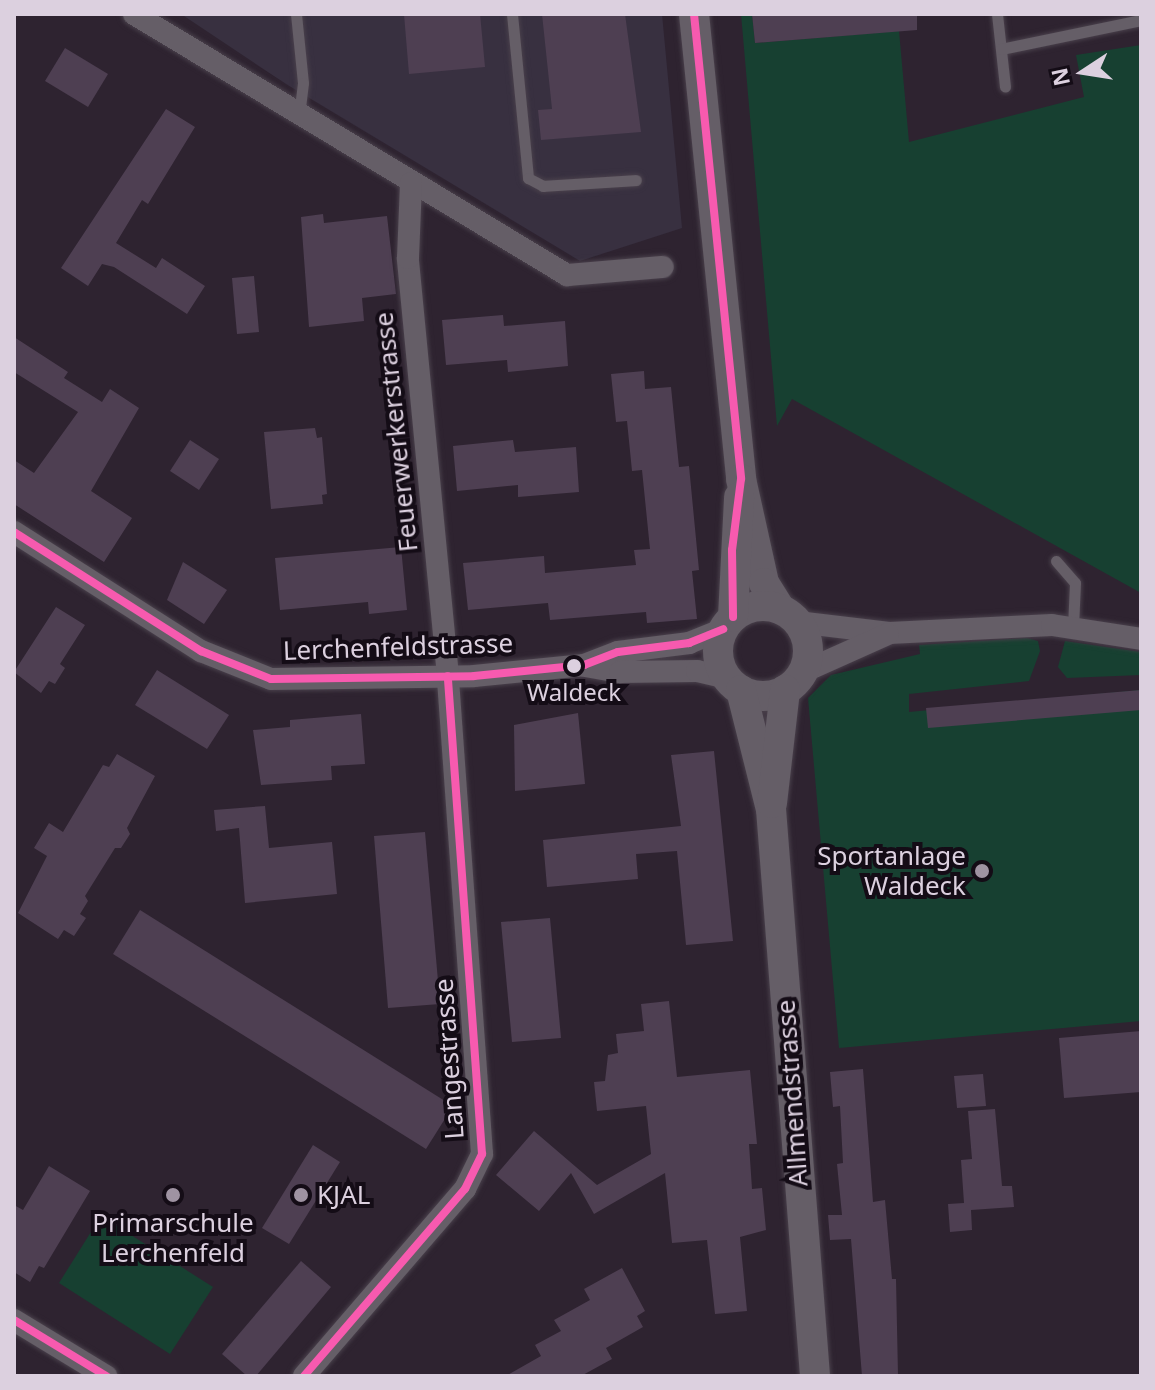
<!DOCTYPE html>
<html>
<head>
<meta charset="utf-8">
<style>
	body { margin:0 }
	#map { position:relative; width:1155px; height:1390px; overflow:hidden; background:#2e2330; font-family:"Noto Sans",sans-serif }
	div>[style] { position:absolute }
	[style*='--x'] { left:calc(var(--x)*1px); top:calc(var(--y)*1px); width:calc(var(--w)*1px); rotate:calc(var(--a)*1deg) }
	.industrial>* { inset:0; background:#383040 }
	.green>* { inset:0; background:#174031 }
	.building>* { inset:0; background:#4e3f52 }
	.roads { filter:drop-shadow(0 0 2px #49404b) drop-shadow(0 0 2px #49404b) }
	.service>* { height:11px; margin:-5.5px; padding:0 5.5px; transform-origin:5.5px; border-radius:5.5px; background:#655e67 }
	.minor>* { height:22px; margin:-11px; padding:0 11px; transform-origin:11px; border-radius:11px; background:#655e67 }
	.secondary>* { height:30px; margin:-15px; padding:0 15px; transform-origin:15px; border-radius:15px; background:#655e67 }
	.secondary>.ring { margin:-15px; padding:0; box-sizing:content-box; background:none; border:30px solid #655e67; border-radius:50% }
	.bus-1>* { height:8px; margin:-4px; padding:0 4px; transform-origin:4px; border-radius:4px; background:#f75aaf }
	.dots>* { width:22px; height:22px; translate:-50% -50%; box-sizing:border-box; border:4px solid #140c16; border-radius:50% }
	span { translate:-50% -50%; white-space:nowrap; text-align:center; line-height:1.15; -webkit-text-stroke:8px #140c16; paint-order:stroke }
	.bus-label { font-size:24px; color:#dcd0df }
	.street-label { font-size:26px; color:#dcd0df }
	.poi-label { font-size:26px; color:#dcd0df }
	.right { translate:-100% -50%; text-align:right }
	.left { translate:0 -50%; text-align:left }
	.frame { position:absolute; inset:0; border:16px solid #dcd0df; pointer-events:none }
	.north { position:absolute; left:1043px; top:32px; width:80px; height:80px; -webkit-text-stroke:6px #140c16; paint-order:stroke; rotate:258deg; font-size:22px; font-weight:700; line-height:32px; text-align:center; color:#dcd0df }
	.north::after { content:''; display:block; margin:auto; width:28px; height:36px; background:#dcd0df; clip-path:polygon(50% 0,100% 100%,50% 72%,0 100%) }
</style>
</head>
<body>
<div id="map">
	<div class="industrial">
		<i style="clip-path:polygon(181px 14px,662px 14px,682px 228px,580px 261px,286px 84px)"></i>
	</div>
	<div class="green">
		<i style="clip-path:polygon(741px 14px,752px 14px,755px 43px,899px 31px,909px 142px,1084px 97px,1076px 55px,1141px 45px,1141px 593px,792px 399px,777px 426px)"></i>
		<i style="clip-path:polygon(1027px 638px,1038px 641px,1040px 651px,1029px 681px,909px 694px,909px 712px,1141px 690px,1141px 1021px,839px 1048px,808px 698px,831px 675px,920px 654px,919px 645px)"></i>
		<i style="clip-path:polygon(1065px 641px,1141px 652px,1141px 675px,1067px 678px,1058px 667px)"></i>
		<i style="clip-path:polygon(101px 1216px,213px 1287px,170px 1354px,59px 1283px)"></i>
	</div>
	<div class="building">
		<i style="clip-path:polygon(404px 14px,480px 14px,485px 67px,409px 74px)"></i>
		<i style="clip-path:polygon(542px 14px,625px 14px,641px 132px,541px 140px,538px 110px,552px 109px)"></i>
		<i style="clip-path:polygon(752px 14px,917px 14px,917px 30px,755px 43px)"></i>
		<i style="clip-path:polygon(65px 48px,108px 74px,88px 107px,45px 81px)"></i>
		<i style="clip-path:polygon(166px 109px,195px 127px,148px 204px,142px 200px,116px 243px,156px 268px,162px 258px,205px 286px,187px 314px,114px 267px,102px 264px,88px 286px,61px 268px)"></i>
		<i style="clip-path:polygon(323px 214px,324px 223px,387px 216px,396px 294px,362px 298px,364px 321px,309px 327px,301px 217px)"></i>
		<i style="clip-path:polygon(254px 276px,259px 332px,237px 334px,232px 278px)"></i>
		<i style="clip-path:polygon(503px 315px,504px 326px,565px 321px,568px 366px,508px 372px,507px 360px,446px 365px,442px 320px)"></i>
		<i style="clip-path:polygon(14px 337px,68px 372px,64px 378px,102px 402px,110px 389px,139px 408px,91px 491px,132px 518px,104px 562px,14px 504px,14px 460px,34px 473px,78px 412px,14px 372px)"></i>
		<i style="clip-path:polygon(644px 371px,645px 389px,671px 387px,679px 467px,689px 466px,699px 570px,692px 571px,697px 619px,647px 623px,646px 612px,550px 620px,548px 603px,468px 610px,463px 563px,544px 556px,545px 573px,636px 565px,634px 550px,650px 549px,642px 470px,632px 471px,627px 421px,616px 422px,611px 374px)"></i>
		<i style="clip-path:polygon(315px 428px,317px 438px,322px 437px,327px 494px,322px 495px,323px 504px,271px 509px,264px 432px)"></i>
		<i style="clip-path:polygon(190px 440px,219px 459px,199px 490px,170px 471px)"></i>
		<i style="clip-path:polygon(513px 440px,515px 452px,576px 447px,579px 492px,518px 497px,518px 485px,457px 491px,453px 446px)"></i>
		<i style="clip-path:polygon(401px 547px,407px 610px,369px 614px,368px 602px,280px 610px,275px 558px)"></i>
		<i style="clip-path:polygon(183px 562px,227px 590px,204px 624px,167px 600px)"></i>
		<i style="clip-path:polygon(56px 607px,85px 625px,60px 664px,65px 668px,55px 684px,49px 681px,41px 693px,14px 672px)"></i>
		<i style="clip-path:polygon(157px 670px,229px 715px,207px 749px,135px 705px)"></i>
		<i style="clip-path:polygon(1141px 690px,1141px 710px,928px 728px,926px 708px)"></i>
		<i style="clip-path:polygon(578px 713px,585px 784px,515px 791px,514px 725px)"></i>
		<i style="clip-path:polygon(361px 714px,365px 764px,331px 766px,332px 780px,261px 785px,253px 730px,290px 727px,290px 720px)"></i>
		<i style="clip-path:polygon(714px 751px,733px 941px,686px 945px,677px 851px,636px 854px,638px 879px,547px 887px,543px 840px,681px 826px,671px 755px)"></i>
		<i style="clip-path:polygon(117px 754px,155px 776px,127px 828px,130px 834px,121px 848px,115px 848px,85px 896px,88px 901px,80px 914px,86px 918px,74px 936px,64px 930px,58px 939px,18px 913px,47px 856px,34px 848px,49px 823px,63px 832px,103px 765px,109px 767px)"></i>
		<i style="clip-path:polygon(265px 806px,269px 848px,332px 842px,337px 894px,245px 903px,239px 828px,216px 831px,214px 810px)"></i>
		<i style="clip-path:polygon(425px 832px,440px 1004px,388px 1008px,374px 836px)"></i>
		<i style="clip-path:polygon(140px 910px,453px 1106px,426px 1149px,113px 954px)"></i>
		<i style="clip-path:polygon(550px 918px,561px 1038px,512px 1042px,501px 922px)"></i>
		<i style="clip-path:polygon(669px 1001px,677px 1077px,750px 1070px,757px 1144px,749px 1144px,752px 1189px,762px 1188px,766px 1230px,740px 1237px,747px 1311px,715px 1314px,707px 1240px,672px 1243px,665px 1173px,594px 1214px,571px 1173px,539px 1211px,496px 1175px,534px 1131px,597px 1185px,651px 1154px,646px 1106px,597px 1111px,594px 1082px,605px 1081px,608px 1055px,618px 1053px,616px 1034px,644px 1031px,641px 1004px)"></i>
		<i style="clip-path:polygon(1141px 1031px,1141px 1092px,1064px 1098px,1059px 1038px)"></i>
		<i style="clip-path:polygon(863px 1069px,873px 1202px,885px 1200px,892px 1279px,896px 1279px,898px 1375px,862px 1376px,851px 1239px,830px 1240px,828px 1215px,842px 1215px,837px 1164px,843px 1163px,840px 1106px,833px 1107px,830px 1072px)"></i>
		<i style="clip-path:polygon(983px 1074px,986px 1106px,957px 1108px,954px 1076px)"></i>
		<i style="clip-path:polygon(995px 1109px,1002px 1186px,1012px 1186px,1014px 1207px,971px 1210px,972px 1230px,950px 1232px,948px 1204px,964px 1203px,961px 1160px,972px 1159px,968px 1111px)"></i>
		<i style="clip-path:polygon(313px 1145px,340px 1162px,289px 1244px,262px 1228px)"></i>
		<i style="clip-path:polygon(49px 1166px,90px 1191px,44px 1268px,39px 1266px,30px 1282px,14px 1272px,14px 1205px,23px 1210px)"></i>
		<i style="clip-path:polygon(301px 1261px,331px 1287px,256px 1376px,247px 1376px,222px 1354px)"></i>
		<i style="clip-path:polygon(622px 1268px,645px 1311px,637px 1316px,643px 1327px,606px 1348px,612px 1359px,581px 1376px,506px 1376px,541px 1356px,535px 1345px,561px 1331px,554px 1320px,590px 1300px,584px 1289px)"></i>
	</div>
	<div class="roads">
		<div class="service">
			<i style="--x:296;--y:14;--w:69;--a:84.2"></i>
			<i style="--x:303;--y:83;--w:31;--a:97"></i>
			<i style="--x:512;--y:14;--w:165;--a:84.4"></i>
			<i style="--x:528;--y:178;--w:17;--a:28"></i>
			<i style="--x:543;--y:186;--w:93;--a:-3.7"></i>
			<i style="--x:997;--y:14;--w:73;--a:83.7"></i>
			<i style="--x:1001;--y:49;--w:143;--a:-11.7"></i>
			<i style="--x:1056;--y:561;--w:29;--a:49"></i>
			<i style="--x:1075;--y:583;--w:44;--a:92.6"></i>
		</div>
		<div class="minor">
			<i style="--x:134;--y:14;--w:506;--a:31.08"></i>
			<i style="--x:567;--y:275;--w:96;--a:-4.8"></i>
			<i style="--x:14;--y:532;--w:222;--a:32.5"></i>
			<i style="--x:201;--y:651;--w:75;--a:21.8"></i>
			<i style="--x:271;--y:679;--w:203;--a:-0.8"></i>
			<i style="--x:474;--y:676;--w:111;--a:-5.7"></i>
			<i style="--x:584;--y:665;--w:36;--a:-21"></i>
			<i style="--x:618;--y:652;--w:72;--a:-7.2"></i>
			<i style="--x:689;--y:643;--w:37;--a:-22"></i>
			<i style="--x:797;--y:622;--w:93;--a:6.8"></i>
			<i style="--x:889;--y:633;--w:163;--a:-2.8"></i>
			<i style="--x:1052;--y:625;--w:90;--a:8.9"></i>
			<i style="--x:585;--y:666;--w:36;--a:10"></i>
			<i style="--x:620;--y:672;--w:77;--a:-0.7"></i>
			<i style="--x:697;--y:671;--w:31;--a:13"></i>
			<i style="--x:803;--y:672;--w:93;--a:-24.1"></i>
			<i style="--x:14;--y:1320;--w:108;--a:31.3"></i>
			<i style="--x:304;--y:1376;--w:247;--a:-49.3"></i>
			<i style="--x:465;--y:1189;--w:39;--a:-64"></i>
			<i style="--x:482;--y:1154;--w:479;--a:-94.1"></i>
			<i style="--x:448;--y:676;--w:420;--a:-95.5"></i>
			<i style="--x:408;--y:258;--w:75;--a:-87.7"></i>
		</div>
		<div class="secondary">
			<i style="--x:694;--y:14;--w:467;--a:84.2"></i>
			<i style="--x:741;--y:479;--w:107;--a:77.5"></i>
			<i style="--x:764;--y:583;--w:31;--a:58"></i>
			<i class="ring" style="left:718px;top:606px;width:60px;height:60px"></i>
			<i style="--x:733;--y:617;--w:120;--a:-87.1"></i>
			<i style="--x:741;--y:690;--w:123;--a:75.9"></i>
			<i style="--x:771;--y:809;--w:569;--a:85.56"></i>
			<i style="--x:772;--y:803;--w:114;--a:-83.4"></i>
		</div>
	</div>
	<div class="bus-1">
		<i style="--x:694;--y:14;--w:467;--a:84.2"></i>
		<i style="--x:741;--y:479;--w:72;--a:97.2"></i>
		<i style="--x:732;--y:550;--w:67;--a:89.1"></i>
		<i style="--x:14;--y:532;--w:222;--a:32.5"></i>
		<i style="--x:201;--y:651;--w:75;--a:21.8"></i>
		<i style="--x:271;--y:679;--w:203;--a:-0.8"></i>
		<i style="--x:474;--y:676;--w:111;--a:-5.7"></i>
		<i style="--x:584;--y:665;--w:36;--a:-21"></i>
		<i style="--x:618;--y:652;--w:72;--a:-7.2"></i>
		<i style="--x:689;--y:643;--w:37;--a:-22"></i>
		<i style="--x:14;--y:1320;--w:108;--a:31.3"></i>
		<i style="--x:304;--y:1376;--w:247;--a:-49.3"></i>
		<i style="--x:465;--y:1189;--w:39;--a:-64"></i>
		<i style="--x:482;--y:1154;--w:479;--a:-94.1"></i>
	</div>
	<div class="dots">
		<i style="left:574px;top:666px;background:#dcd0df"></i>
		<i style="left:982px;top:871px;background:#9f93a2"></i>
		<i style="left:173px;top:1195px;background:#9f93a2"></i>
		<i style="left:301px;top:1195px;background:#9f93a2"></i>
	</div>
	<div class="bus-label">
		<span style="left:574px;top:692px">Waldeck</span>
	</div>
	<div class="street-label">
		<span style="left:396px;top:432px;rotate:-96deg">Feuerwerkerstrasse</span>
		<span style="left:398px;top:647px;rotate:-2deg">Lerchenfeldstrasse</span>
		<span style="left:449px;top:1059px;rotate:-94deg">Langestrasse</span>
		<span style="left:792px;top:1093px;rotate:-94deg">Allmendstrasse</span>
	</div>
	<div class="poi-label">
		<span class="right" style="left:966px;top:871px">Sportanlage<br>Waldeck</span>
		<span class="left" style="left:317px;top:1195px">KJAL</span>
		<span style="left:173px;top:1238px">Primarschule<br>Lerchenfeld</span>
	</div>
	<div class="frame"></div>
	<div class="north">N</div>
</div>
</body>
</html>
